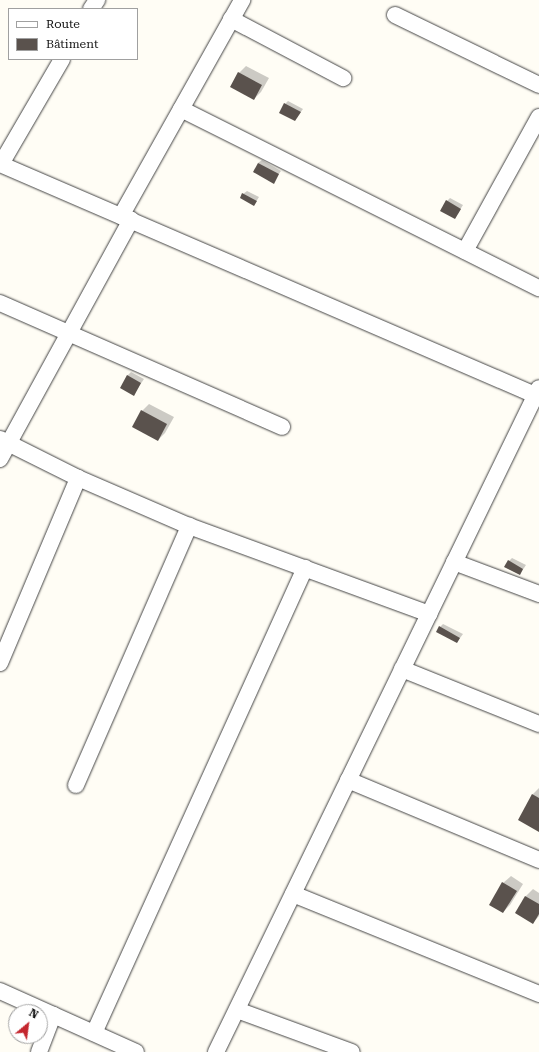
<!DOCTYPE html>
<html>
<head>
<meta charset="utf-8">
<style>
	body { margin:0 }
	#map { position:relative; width:539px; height:1052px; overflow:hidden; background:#fffdf5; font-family:"Roboto Serif",serif }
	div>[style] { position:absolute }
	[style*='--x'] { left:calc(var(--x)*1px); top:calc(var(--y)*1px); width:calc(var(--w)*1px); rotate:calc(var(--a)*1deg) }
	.shadow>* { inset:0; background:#0003 }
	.building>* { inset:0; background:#5a524d }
	.roads { filter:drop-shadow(0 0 1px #444) drop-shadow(0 0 1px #444) }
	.minor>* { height:16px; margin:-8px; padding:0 8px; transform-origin:8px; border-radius:8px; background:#fff }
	span { translate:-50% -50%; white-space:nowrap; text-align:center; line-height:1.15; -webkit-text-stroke:4px #fff; paint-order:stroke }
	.legend { position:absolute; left:8px; top:8px; width:130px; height:52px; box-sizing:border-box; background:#fff; border:1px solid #a0a0a0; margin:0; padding:5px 7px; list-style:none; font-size:12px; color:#111 }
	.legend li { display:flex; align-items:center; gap:8px; height:20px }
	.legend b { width:20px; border:1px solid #a0a0a0 }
	.north { position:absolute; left:8px; top:1004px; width:40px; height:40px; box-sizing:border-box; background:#fff; border:1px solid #a0a0a0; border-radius:50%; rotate:29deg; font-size:11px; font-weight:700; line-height:16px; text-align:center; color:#111 }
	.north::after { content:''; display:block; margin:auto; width:14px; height:18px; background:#c4262e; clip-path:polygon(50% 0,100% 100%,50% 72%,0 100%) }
</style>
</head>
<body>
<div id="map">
	<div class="shadow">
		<i style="clip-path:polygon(246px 66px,269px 78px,261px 92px,254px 99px,239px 73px)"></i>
		<i style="clip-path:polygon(288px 101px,303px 109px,295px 120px,285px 104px)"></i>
		<i style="clip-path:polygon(262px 160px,281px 171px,273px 182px,258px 163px)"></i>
		<i style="clip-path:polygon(247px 191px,259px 197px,254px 205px,243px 194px)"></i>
		<i style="clip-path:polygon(450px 198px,463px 205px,455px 218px,447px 201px)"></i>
		<i style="clip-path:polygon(131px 372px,144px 379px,134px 394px,127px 376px)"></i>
		<i style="clip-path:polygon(149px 404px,174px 417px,165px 433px,158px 440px,142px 411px)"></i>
		<i style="clip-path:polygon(512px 558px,526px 565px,520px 574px,509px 561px)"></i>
		<i style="clip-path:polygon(443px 624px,463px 634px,457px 642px,440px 627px)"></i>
		<i style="clip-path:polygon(539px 788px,539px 830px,533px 794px)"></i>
		<i style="clip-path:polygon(511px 876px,523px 884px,510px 905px,503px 912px,503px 883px)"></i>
		<i style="clip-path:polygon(533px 889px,539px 893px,539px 916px,533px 923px,516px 913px,526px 896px)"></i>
	</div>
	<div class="building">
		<i style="clip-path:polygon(238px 72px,262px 85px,254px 100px,230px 87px)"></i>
		<i style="clip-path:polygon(284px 103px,301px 112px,295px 121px,279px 113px)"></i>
		<i style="clip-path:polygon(258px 163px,279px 174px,274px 184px,253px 172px)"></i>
		<i style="clip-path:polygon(242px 193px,257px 201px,254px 206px,240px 198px)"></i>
		<i style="clip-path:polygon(446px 200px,461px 209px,455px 219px,440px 211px)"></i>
		<i style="clip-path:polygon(127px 375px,141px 383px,134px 396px,120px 388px)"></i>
		<i style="clip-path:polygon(141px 410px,167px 424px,158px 441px,132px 427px)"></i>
		<i style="clip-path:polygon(508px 560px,523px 569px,520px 575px,504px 567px)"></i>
		<i style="clip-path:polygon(439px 626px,460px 638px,457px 643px,436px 632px)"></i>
		<i style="clip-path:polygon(532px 794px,539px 798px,539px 832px,518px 820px)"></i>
		<i style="clip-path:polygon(502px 882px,517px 891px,503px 913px,489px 905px)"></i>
		<i style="clip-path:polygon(525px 896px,539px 904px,539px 914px,533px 924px,515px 913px)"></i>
	</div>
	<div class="roads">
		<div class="minor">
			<i style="--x:91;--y:9;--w:11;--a:-56"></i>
			<i style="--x:395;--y:15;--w:160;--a:25.9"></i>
			<i style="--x:231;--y:19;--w:127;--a:27.8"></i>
			<i style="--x:181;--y:109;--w:400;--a:26.6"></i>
			<i style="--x:0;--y:164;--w:583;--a:23.35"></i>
			<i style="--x:1;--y:164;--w:121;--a:-59.8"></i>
			<i style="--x:121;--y:216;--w:248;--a:-60.7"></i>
			<i style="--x:465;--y:251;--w:153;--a:-61.1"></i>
			<i style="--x:0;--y:303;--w:308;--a:23.7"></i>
			<i style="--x:0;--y:439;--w:87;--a:26.6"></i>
			<i style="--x:78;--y:478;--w:121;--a:23.4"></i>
			<i style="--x:189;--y:526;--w:256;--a:20.1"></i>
			<i style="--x:0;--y:459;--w:273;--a:-61.3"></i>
			<i style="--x:454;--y:562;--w:91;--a:20.6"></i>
			<i style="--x:0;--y:663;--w:201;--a:-67.1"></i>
			<i style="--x:402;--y:669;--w:148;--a:21.9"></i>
			<i style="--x:348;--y:780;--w:207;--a:22.7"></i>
			<i style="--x:76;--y:785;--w:283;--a:-66.4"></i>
			<i style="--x:293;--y:894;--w:266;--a:22.1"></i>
			<i style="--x:0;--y:991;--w:149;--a:24.2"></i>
			<i style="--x:237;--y:1010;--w:122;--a:20.1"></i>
			<i style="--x:94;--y:1033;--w:511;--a:-65.59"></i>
			<i style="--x:39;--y:1052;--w:40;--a:-69"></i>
			<i style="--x:216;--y:1052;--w:738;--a:-64.06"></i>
		</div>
	</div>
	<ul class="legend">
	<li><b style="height:5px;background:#fff"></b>Route</li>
	<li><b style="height:11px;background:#5a524d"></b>Bâtiment</li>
	</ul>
	<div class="north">N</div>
</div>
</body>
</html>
